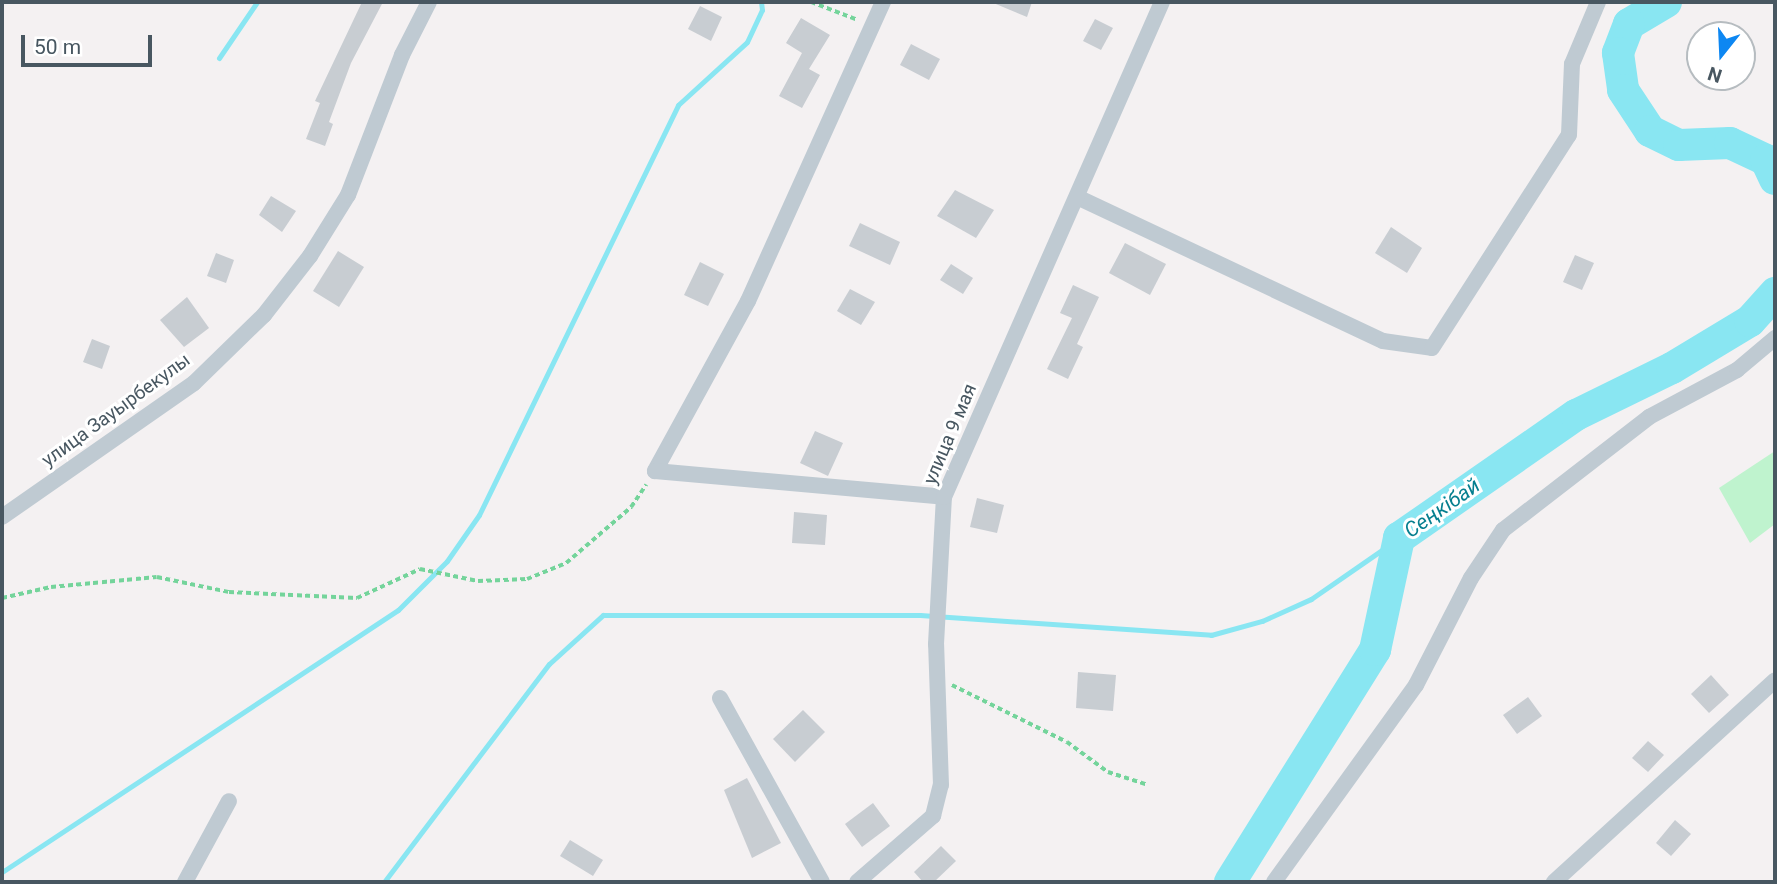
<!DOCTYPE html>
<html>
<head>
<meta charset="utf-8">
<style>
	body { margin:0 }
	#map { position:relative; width:1777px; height:884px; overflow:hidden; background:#f4f1f2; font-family:Roboto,sans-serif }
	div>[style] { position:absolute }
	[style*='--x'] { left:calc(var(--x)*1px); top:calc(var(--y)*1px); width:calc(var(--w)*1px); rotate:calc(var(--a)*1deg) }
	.green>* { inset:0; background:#bff3ce }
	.stream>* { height:5px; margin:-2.5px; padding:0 2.5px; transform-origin:2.5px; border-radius:2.5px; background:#89e6f2 }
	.river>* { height:32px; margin:-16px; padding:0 16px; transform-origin:16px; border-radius:16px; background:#89e6f2 }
	.building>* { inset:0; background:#c8cdd2 }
	.path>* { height:3.5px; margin-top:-1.75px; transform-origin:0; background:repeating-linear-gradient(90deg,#74d49b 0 5px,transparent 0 8.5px) }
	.minor>* { height:16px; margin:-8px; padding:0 8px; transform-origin:8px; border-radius:8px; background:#bfcad2 }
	span { translate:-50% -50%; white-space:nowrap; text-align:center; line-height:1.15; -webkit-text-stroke:6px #fff; paint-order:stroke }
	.street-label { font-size:19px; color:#485761 }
	.water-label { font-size:21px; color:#067f8f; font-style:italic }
	.frame { position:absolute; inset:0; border:4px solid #485761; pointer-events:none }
	.north { position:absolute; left:1686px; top:21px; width:70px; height:70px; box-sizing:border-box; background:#fff; border:2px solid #b6bcc0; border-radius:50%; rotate:198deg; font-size:19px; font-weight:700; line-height:28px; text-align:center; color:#485761 }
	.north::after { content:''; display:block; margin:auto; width:24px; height:32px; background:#0d87f2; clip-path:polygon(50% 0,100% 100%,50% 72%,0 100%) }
	.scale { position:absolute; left:21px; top:35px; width:131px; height:32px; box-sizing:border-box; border:4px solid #485761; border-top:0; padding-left:9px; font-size:21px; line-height:24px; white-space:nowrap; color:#485761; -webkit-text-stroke:5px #fff; paint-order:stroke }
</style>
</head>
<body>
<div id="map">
	<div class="green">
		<i style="clip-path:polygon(1775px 451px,1775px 524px,1750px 543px,1719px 488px)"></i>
	</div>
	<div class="stream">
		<i style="--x:219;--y:58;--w:68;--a:-55.8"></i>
		<i style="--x:2;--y:872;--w:475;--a:-33.5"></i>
		<i style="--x:398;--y:610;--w:69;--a:-45"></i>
		<i style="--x:447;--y:561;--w:56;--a:-55.2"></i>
		<i style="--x:479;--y:515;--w:456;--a:-64.1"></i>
		<i style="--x:678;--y:105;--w:93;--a:-42.4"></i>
		<i style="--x:747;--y:42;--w:35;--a:-65"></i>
		<i style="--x:762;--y:10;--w:8;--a:-97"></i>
		<i style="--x:384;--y:882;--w:273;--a:-52.9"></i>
		<i style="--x:549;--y:664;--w:73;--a:-42.2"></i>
		<i style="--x:603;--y:615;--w:317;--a:0"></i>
		<i style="--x:920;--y:615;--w:292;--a:3.9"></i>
		<i style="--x:1211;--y:635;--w:53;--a:-15.4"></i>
		<i style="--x:1262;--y:621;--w:54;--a:-24.2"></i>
		<i style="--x:1311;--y:599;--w:107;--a:-34.7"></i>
	</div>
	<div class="river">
		<i style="--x:1666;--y:2;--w:43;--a:149.3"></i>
		<i style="--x:1629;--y:24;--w:31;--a:111"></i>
		<i style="--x:1618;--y:53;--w:37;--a:82"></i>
		<i style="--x:1623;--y:90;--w:49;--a:56.6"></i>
		<i style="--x:1650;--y:131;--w:32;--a:26"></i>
		<i style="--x:1679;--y:145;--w:51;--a:-2.2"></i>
		<i style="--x:1730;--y:143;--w:40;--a:25"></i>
		<i style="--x:1766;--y:160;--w:21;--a:65"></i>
		<i style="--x:1230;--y:882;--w:274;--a:-58"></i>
		<i style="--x:1375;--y:650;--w:115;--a:-77.9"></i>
		<i style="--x:1399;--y:538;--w:216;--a:-34.8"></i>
		<i style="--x:1576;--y:415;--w:107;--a:-26.1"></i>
		<i style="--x:1672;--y:368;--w:91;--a:-31.1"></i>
		<i style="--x:1750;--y:321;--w:38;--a:-48"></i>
	</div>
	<div class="building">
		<i style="clip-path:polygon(362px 2px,383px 2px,351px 63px,329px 122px,333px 124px,325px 146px,306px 139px,320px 103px,315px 101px)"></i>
		<i style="clip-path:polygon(991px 2px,1032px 2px,1027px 17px)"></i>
		<i style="clip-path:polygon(700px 6px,722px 17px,711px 41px,688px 29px)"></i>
		<i style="clip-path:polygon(801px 18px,830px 35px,809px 69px,820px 75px,802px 108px,779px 96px,802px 53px,786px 43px)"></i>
		<i style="clip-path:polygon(1095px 19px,1113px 28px,1101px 50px,1083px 41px)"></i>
		<i style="clip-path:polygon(911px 44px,940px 59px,929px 80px,900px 65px)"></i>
		<i style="clip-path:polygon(955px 190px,994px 210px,976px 238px,937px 216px)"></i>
		<i style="clip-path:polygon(271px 196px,296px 211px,282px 232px,259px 215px)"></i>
		<i style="clip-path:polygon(860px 223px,900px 242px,890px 265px,849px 246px)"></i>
		<i style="clip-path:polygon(1391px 227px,1422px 248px,1407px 273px,1375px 253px)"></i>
		<i style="clip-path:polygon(1125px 243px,1166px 264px,1150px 295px,1109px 273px)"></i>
		<i style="clip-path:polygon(338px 251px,364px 267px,339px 307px,313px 291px)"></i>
		<i style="clip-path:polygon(216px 253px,234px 260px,226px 283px,207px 276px)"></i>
		<i style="clip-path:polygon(1575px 255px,1594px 263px,1582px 290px,1563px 282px)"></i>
		<i style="clip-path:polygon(700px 262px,724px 274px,708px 306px,684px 295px)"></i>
		<i style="clip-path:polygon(951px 264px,973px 278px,963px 294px,940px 280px)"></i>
		<i style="clip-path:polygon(1073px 285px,1099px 297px,1077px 344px,1083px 347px,1068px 379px,1047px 369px,1072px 318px,1060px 313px)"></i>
		<i style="clip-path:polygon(850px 289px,875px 302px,861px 325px,837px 311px)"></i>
		<i style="clip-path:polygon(187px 297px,209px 328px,184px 347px,160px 320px)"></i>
		<i style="clip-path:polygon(92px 339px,110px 346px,102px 369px,83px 362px)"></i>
		<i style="clip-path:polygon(815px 431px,843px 443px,828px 476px,800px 463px)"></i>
		<i style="clip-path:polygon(977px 498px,1004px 505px,997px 533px,970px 527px)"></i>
		<i style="clip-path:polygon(794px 512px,827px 515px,825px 545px,792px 543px)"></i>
		<i style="clip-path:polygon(1078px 672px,1116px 675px,1113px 711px,1076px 708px)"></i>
		<i style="clip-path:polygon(1711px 675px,1729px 695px,1709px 713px,1691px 694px)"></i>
		<i style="clip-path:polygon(1528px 697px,1542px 716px,1517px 734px,1503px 715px)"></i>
		<i style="clip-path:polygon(803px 710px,825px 732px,795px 762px,773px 739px)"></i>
		<i style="clip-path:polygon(1648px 741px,1664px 755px,1648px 772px,1632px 758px)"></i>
		<i style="clip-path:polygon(747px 778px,781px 843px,752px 858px,724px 790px)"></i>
		<i style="clip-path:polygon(873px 803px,890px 826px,862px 847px,845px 824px)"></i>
		<i style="clip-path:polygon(1675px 820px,1691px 834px,1671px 856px,1656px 843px)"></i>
		<i style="clip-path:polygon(570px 840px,603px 860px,593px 876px,560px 856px)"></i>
		<i style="clip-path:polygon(941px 846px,956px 861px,934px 882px,923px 882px,914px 872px)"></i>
	</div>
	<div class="path">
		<i style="--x:811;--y:2;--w:50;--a:21"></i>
		<i style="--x:2;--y:598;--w:50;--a:-12.7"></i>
		<i style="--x:51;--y:587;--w:106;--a:-5.4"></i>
		<i style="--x:157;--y:577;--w:74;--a:11.8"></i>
		<i style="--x:229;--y:592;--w:128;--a:2.7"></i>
		<i style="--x:357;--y:598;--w:69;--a:-24.7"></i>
		<i style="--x:420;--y:569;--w:59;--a:11.7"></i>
		<i style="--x:478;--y:581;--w:49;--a:-2.3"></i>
		<i style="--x:527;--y:579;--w:42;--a:-22.3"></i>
		<i style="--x:566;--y:563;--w:86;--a:-40.7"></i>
		<i style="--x:631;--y:507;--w:27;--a:-56"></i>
		<i style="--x:952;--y:685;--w:128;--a:26.4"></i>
		<i style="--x:1067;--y:742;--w:51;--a:36.2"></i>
		<i style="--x:1108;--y:772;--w:42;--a:18"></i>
	</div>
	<div class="minor">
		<i style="--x:883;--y:2;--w:328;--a:114.3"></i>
		<i style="--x:748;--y:301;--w:194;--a:118.7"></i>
		<i style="--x:655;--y:471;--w:290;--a:5.1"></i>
		<i style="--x:1077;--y:197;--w:338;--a:25.2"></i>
		<i style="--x:1383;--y:341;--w:49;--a:8.1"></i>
		<i style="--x:1432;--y:348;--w:253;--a:-57.3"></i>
		<i style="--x:1569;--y:135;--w:71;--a:-87.6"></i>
		<i style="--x:1572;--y:64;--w:67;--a:-67.2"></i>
		<i style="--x:2;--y:517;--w:234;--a:-34.9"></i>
		<i style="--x:194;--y:383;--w:98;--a:-44.2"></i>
		<i style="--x:264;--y:315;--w:75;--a:-52.1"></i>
		<i style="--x:310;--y:256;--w:72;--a:-58.1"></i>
		<i style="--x:348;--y:195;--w:150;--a:-68.9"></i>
		<i style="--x:402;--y:55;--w:59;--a:-63"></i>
		<i style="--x:720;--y:698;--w:210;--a:61"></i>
		<i style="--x:185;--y:882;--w:92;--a:-61.5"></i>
		<i style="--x:857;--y:882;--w:101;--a:-41"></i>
		<i style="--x:933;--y:816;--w:32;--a:-76"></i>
		<i style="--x:941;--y:785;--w:141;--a:-92"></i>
		<i style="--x:936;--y:644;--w:147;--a:-86.9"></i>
		<i style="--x:944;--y:497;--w:541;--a:-66.23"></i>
		<i style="--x:1274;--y:882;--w:243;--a:-54.2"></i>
		<i style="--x:1416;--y:685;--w:120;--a:-62.8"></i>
		<i style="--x:1471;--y:578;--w:58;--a:-56.3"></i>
		<i style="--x:1503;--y:530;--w:185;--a:-37.7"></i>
		<i style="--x:1649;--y:417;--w:100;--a:-28.1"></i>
		<i style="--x:1737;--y:370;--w:50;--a:-40.1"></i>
		<i style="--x:1554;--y:882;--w:299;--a:-42.4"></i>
	</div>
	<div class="street-label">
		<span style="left:116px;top:410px;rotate:-36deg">улица Зауырбекулы</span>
		<span style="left:950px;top:434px;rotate:-67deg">улица 9 мая</span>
	</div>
	<div class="water-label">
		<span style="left:1442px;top:508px;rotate:-35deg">Сеңкібай</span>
	</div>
	<div class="frame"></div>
	<div class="north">N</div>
	<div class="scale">50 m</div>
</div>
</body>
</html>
